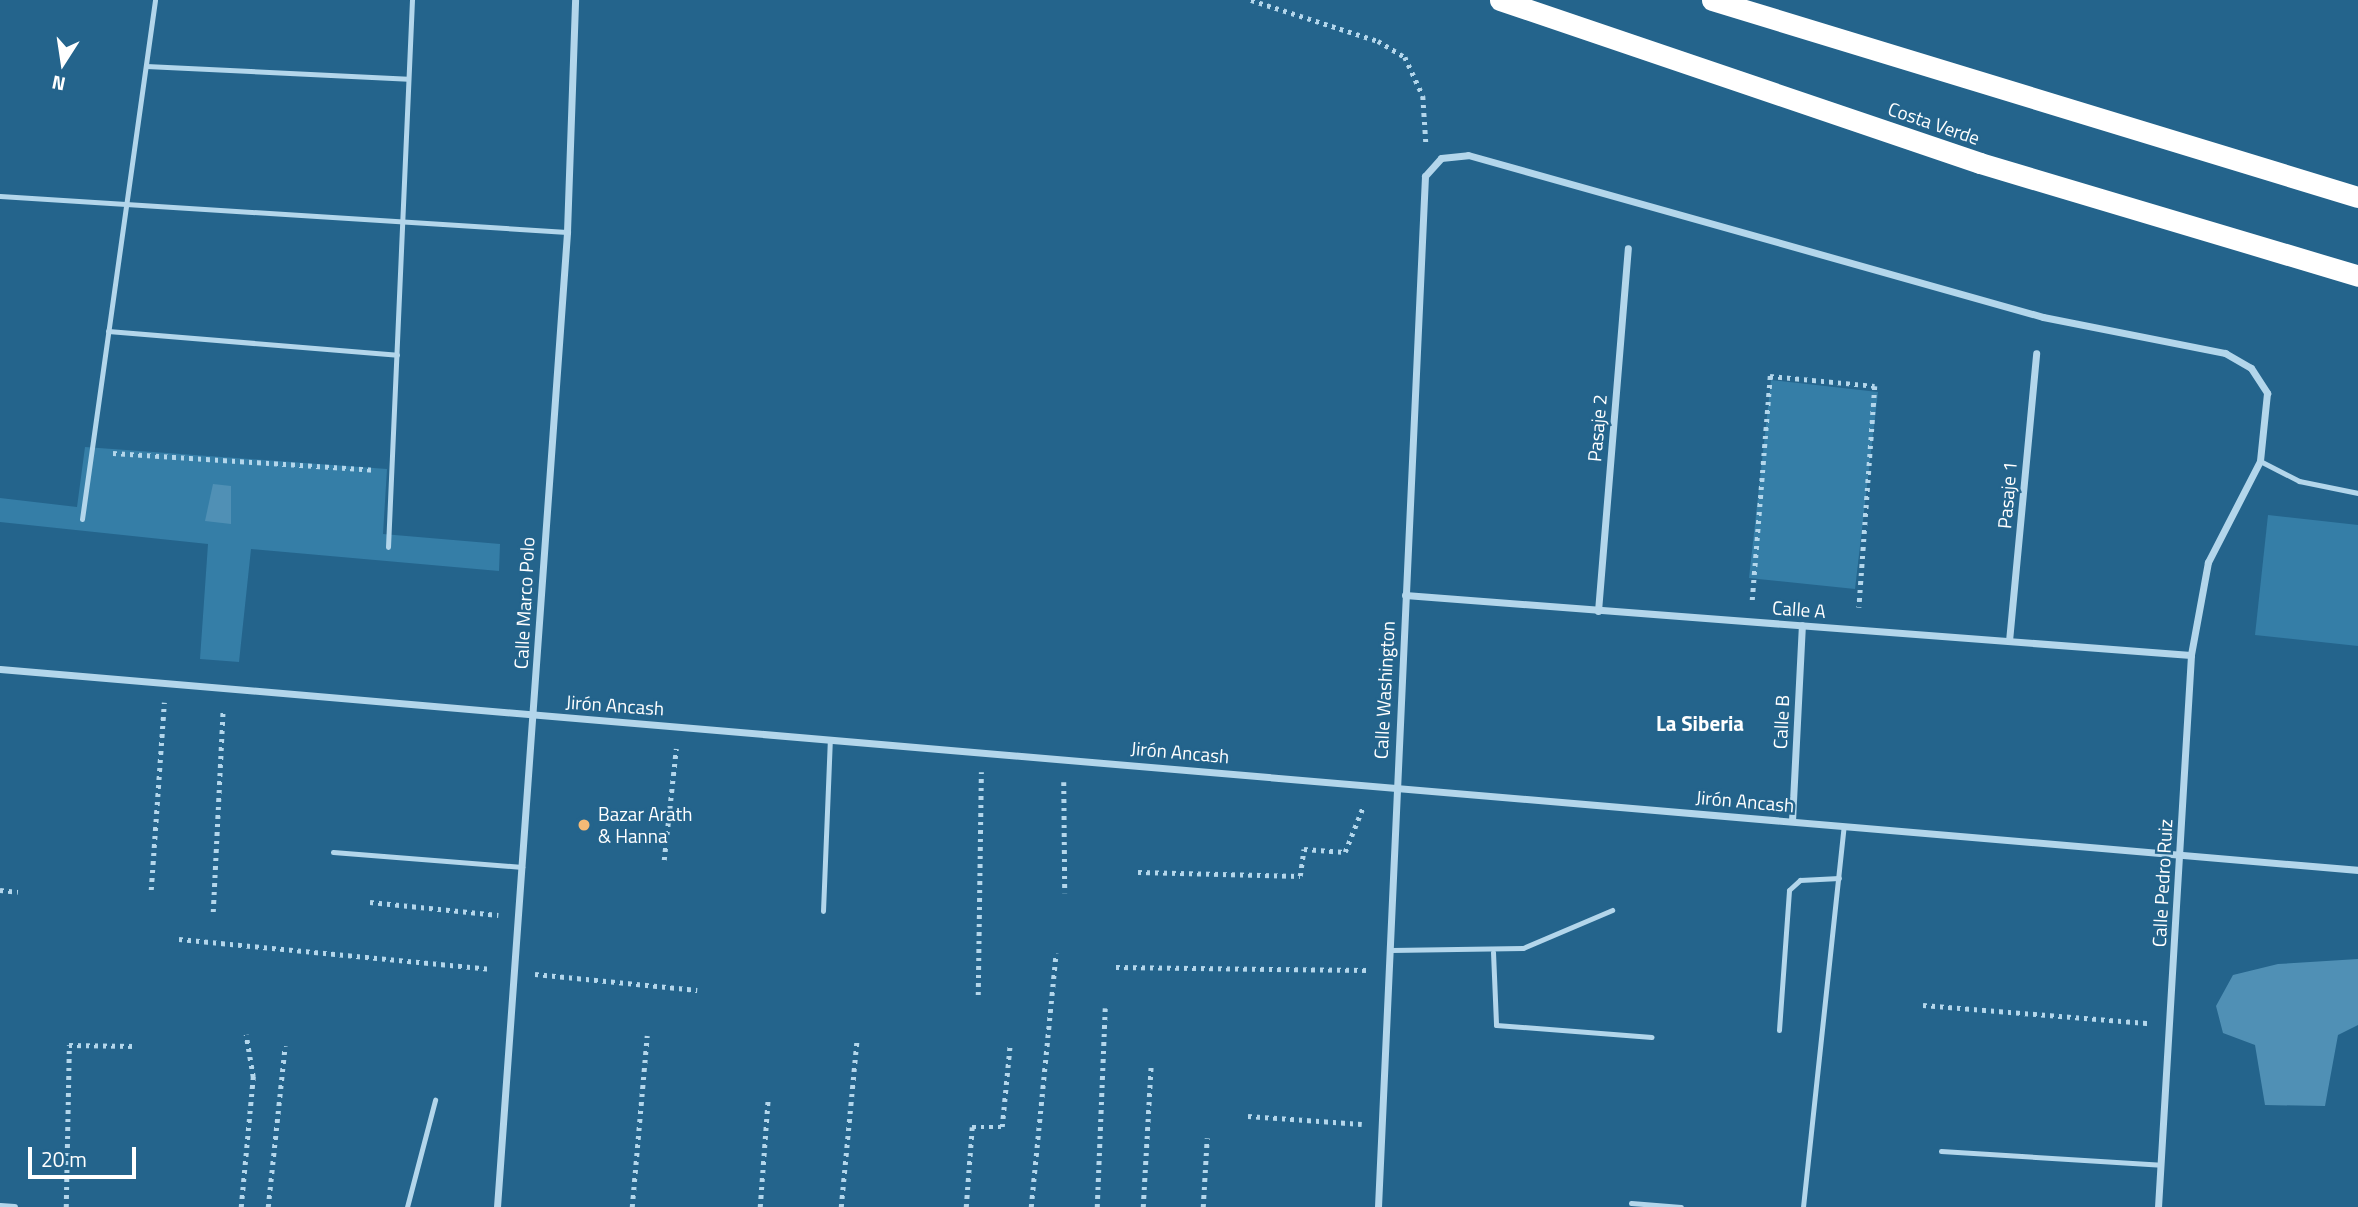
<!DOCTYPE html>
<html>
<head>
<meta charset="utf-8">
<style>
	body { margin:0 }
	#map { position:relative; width:2358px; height:1207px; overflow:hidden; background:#24648c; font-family:"Titillium Web",sans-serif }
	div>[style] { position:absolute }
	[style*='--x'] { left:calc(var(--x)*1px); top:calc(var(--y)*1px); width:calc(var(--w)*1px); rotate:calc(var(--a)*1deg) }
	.green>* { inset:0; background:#357ea7 }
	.building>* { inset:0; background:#5090b5 }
	.path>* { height:4.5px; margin-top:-2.25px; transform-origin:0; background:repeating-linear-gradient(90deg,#b3d6eb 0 3.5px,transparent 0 8.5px) }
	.lane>* { height:5px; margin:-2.5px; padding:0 2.5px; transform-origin:2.5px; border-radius:2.5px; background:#b3d6eb }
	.street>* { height:7px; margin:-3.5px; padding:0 3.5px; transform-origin:3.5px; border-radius:3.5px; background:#b3d6eb }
	.highway>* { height:21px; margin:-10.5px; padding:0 10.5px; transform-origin:10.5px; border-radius:10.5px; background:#fff }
	.dots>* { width:19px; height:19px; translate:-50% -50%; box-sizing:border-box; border:4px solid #24648c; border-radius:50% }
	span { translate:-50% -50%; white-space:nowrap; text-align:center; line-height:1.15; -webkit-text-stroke:5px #24648c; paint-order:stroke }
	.street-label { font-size:19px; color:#fff }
	.poi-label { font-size:19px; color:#fff }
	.left { translate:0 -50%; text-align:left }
	.neighbourhood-label { font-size:21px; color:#fff; font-weight:700 }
	.north { position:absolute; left:28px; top:28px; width:70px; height:70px; -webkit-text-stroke:5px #24648c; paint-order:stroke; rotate:192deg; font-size:19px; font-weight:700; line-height:28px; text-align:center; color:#fff }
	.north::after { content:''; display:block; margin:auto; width:24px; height:32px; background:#fff; clip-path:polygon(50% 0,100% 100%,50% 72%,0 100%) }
	.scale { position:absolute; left:28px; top:1147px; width:108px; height:32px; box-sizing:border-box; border:4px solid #fff; border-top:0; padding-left:9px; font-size:21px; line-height:24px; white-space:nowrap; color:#fff; -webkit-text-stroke:5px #24648c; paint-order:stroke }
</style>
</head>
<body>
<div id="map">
	<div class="green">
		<i style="clip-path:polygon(1771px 380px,1878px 392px,1855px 589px,1749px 578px)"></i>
		<i style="clip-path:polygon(85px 447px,387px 469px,383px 534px,500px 544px,499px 571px,251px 549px,239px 662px,200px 659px,208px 544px,0 522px,0 498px,77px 507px)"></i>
		<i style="clip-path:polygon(2268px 515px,2358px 525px,2358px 646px,2255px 635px)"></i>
	</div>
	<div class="building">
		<i style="clip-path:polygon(213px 484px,231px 486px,231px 524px,205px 521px)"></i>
		<i style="clip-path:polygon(2358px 959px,2358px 1025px,2338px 1035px,2325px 1106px,2265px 1105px,2255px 1045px,2223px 1033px,2216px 1006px,2233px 975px,2278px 964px)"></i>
	</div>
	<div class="path">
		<i style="--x:1251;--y:0;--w:133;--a:17.9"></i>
		<i style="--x:1378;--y:41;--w:31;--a:31"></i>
		<i style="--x:1405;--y:57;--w:43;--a:65.2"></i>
		<i style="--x:1423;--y:96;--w:47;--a:86.3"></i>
		<i style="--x:113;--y:453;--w:261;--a:3.7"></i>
		<i style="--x:1752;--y:600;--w:225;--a:-85.4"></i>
		<i style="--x:1770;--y:376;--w:105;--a:5.4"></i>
		<i style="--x:1875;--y:386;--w:222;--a:94.1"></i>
		<i style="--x:1064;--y:782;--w:111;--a:89.5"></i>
		<i style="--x:664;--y:860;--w:112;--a:-83.8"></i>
		<i style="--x:1138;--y:872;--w:162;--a:1.4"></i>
		<i style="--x:1300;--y:876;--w:27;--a:-82"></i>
		<i style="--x:1304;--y:849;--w:41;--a:4.2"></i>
		<i style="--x:1345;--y:852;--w:48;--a:-68.2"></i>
		<i style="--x:0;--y:890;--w:18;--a:6"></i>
		<i style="--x:151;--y:890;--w:188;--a:-86"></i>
		<i style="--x:370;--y:902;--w:129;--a:5.8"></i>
		<i style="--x:213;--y:912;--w:202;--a:-87.2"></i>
		<i style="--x:179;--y:939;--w:314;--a:5.5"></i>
		<i style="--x:1116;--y:967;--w:253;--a:0.7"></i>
		<i style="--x:535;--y:974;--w:163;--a:5.6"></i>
		<i style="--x:978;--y:995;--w:223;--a:-89.2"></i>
		<i style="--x:1923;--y:1005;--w:227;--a:4.6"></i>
		<i style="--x:1248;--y:1116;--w:114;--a:4"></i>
		<i style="--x:66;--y:1207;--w:162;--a:-88.9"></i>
		<i style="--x:69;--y:1045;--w:66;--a:0.9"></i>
		<i style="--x:241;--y:1207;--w:131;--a:-84.7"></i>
		<i style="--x:253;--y:1077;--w:43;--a:-99.5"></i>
		<i style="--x:268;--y:1207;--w:162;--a:-84"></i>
		<i style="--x:632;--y:1207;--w:172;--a:-85"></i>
		<i style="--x:760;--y:1207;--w:109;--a:-85.8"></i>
		<i style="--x:841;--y:1207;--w:169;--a:-84.6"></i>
		<i style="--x:966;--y:1207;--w:80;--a:-85.7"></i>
		<i style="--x:972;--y:1127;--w:30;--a:0"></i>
		<i style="--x:1002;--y:1127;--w:83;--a:-84.5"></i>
		<i style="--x:1031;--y:1207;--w:255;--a:-84.4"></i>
		<i style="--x:1097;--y:1207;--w:199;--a:-87.7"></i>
		<i style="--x:1143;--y:1207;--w:141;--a:-86.8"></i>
		<i style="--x:1203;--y:1207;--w:69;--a:-86.7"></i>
	</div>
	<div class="lane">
		<i style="--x:146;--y:66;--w:262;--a:2.8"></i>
		<i style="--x:0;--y:196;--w:568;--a:3.63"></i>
		<i style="--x:108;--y:331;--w:290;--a:4.7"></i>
		<i style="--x:2260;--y:461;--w:44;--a:27.1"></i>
		<i style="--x:2299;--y:481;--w:60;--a:11.5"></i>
		<i style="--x:82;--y:519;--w:524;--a:-81.99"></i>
		<i style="--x:388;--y:547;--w:548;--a:-87.49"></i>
		<i style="--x:333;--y:852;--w:190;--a:4.5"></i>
		<i style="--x:823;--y:911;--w:172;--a:-87.7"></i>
		<i style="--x:1391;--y:950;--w:132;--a:-0.9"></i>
		<i style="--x:1523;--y:948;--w:97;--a:-23.1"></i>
		<i style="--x:1493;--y:952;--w:73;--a:87.6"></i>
		<i style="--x:1496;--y:1025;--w:156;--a:4.4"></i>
		<i style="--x:1779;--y:1030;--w:140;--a:-85.9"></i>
		<i style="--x:1789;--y:890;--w:15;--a:-42"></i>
		<i style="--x:1800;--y:880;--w:39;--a:-3"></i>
		<i style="--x:1941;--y:1151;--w:220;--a:3.6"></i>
		<i style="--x:1631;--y:1203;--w:50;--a:4.6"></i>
		<i style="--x:407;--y:1207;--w:111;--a:-75.3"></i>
		<i style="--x:1803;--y:1207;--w:383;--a:-83.9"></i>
	</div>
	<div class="street">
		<i style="--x:1405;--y:595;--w:788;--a:4.37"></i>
		<i style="--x:1598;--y:611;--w:364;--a:-85.3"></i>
		<i style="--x:2009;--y:641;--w:289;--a:-84.6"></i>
		<i style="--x:0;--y:669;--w:2367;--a:4.87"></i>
		<i style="--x:1792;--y:821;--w:196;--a:-87.1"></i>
		<i style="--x:0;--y:1206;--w:14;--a:4"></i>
		<i style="--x:497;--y:1207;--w:978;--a:-85.89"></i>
		<i style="--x:567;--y:232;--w:232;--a:-88"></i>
		<i style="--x:1378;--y:1207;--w:1032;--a:-87.39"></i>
		<i style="--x:1425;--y:176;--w:24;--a:-48"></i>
		<i style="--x:1441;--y:158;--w:27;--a:-6"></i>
		<i style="--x:1468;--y:155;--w:597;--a:15.73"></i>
		<i style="--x:2043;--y:317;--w:186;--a:11.2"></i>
		<i style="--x:2225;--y:353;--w:30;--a:30"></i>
		<i style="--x:2251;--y:368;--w:30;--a:57"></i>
		<i style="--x:2267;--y:393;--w:68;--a:95.9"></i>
		<i style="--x:2260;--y:461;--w:114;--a:117.2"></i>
		<i style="--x:2208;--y:562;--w:95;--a:100.4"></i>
		<i style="--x:2191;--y:655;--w:553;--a:93.42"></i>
	</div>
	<div class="highway">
		<i style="--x:1500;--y:0;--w:507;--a:18.76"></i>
		<i style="--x:1980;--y:163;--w:395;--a:16.6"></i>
		<i style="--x:1712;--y:0;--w:675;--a:16.96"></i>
	</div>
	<div class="dots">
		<i style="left:584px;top:825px;background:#f5ba76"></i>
	</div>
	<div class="street-label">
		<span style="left:1934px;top:123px;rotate:19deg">Costa Verde</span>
		<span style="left:1597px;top:428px;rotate:-85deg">Pasaje 2</span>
		<span style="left:2007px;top:495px;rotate:-85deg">Pasaje 1</span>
		<span style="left:524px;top:603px;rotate:-87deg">Calle Marco Polo</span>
		<span style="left:1799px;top:609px;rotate:4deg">Calle A</span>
		<span style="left:1384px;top:690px;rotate:-87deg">Calle Washington</span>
		<span style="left:615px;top:705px;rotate:4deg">Jirón Ancash</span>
		<span style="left:1781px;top:722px;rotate:-87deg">Calle B</span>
		<span style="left:1180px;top:752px;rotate:5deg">Jirón Ancash</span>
		<span style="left:1745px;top:801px;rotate:5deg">Jirón Ancash</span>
		<span style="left:2162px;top:883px;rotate:-87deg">Calle Pedro Ruiz</span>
	</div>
	<div class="poi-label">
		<span class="left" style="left:598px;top:825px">Bazar Arath<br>&amp; Hanna</span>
	</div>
	<div class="neighbourhood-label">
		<span style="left:1700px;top:723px">La Siberia</span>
	</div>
	<div class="north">N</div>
	<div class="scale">20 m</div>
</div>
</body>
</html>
